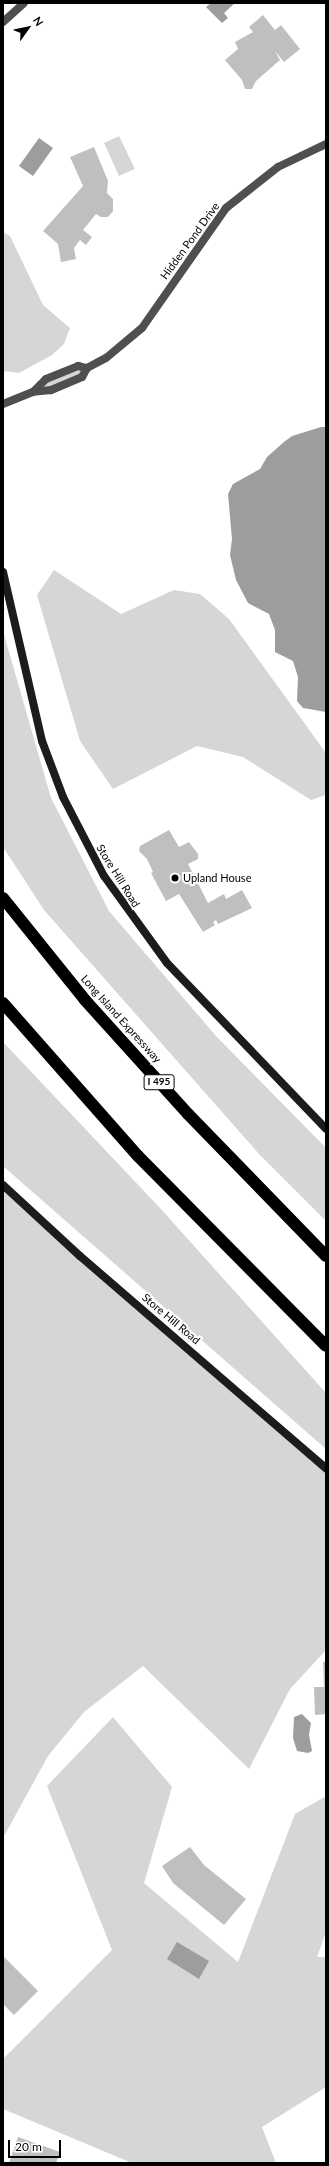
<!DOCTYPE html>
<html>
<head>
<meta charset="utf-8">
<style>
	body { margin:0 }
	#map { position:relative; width:329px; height:2166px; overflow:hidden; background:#fff; font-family:Lato,sans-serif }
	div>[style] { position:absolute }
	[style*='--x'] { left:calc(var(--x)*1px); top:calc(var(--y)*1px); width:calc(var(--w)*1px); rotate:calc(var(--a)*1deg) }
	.green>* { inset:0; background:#d6d6d6 }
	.water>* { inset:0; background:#9d9d9d }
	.building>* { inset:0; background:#bfbfbf }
	.street>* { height:8px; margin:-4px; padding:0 4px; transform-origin:4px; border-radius:4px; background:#4f4f4f }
	.secondary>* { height:8px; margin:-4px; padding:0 4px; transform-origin:4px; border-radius:4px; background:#1c1c1c }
	.highway>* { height:12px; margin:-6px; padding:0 6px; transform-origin:6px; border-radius:6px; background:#000 }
	.dots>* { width:11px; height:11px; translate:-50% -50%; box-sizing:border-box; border:2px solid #fff; border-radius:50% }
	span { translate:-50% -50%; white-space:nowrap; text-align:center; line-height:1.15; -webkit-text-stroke:4px #fff; paint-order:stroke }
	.shield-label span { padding:1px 3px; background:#fff; border:1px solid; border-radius:3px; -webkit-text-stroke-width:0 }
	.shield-label { font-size:10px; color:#000; font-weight:700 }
	.street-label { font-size:11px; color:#000 }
	.poi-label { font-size:11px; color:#000 }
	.left { translate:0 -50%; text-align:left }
	.frame { position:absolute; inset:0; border:4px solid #000; pointer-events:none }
	.north { position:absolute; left:8px; top:8px; width:40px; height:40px; -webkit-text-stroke:3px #fff; paint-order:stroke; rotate:57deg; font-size:11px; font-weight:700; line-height:16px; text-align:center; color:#000 }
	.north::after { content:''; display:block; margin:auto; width:14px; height:18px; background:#000; clip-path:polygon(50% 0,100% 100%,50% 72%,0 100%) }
	.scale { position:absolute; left:8px; top:2140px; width:53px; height:18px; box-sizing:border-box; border:2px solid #000; border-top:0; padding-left:5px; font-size:12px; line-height:14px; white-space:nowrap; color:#000; -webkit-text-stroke:3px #fff; paint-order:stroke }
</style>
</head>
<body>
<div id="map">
	<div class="green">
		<i style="clip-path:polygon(119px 136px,135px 169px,119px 176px,104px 143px)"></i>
		<i style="clip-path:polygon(3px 232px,10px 236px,43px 305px,70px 328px,64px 344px,52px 355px,19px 373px,3px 371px)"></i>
		<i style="clip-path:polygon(78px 366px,87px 368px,82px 377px,33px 392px,46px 379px)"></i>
		<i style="clip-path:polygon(54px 570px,121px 614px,174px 590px,200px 594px,229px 619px,326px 753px,326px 795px,311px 800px,243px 757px,197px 746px,113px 789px,80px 741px,37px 595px)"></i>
		<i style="clip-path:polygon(3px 631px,51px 798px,109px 911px,216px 1036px,326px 1148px,326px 1221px,259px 1154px,44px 910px,3px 847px)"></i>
		<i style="clip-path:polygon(3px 1042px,160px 1208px,326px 1393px,326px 1449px,3px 1166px)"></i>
		<i style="clip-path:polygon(3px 1184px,326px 1468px,326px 1650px,290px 1689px,249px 1769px,143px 1666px,84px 1712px,48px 1756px,3px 1838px)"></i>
		<i style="clip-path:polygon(113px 1717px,172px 1787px,144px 1883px,238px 1962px,295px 1814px,326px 1796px,326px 1932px,317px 1957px,326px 1957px,326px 2087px,262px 2127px,276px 2163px,132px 2163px,3px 2109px,3px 2059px,112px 1950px,47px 1786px)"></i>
	</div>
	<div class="water">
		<i style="clip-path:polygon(211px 3px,235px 3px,224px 13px,228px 18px,222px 23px,206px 7px)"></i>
		<i style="clip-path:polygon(39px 138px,53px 148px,33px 176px,19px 166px)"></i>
		<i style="clip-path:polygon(321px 427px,326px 427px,326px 712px,303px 708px,297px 701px,298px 677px,293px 661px,275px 652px,275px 630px,269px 614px,248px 603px,236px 580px,230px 555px,232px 539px,228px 494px,233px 484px,260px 469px,267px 457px,284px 442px,292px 436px)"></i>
		<i style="clip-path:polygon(302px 1714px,311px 1723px,309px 1735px,312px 1751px,308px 1753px,297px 1751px,293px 1738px,294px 1717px)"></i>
		<i style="clip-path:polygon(177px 1942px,209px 1961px,199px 1979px,167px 1959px)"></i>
	</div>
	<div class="building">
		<i style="clip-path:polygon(263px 15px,275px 30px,281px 25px,300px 49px,284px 62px,275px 51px,280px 60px,256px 81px,252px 89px,245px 89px,242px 80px,225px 60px,238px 49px,235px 42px,253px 32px,249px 27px)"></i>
		<i style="clip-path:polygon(94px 147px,108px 181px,107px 193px,113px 199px,113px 211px,108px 217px,101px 217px,96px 214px,83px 230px,92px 237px,86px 245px,80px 240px,74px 248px,76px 259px,61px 262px,58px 244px,43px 231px,83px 186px,70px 157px)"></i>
		<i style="clip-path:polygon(169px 830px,179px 847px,189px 842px,198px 854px,198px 859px,188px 864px,208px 903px,224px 894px,226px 899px,242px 890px,252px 908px,218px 924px,216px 920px,213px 922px,215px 925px,203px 932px,179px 894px,166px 901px,151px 873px,153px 872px,147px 859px,139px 851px,140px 846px)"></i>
		<i style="clip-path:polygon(323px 1662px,326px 1662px,326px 1714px,315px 1715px,314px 1687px,324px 1687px)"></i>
		<i style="clip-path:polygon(190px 1847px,204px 1865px,246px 1899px,224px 1925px,173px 1883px,162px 1866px)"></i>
		<i style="clip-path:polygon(3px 1956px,38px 1991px,14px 2015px,3px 2004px)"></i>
		<i style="clip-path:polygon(18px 2137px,60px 2152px,56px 2163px,9px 2163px)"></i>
	</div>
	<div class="street">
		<i style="--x:3;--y:22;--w:28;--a:-42"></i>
		<i style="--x:78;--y:366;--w:9;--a:13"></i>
		<i style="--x:87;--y:368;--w:10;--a:119"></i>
		<i style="--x:82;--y:377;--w:34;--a:157"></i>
		<i style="--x:51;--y:390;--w:18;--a:174"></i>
		<i style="--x:33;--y:392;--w:18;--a:-45"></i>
		<i style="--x:46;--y:379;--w:35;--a:-22"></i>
		<i style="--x:87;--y:368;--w:21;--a:-28"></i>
		<i style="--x:106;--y:358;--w:47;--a:-39.8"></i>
		<i style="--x:142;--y:328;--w:146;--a:-55"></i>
		<i style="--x:226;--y:208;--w:66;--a:-38.3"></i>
		<i style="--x:278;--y:167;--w:53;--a:-25.6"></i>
		<i style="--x:3;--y:404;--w:32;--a:-22"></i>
	</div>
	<div class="secondary">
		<i style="--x:3;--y:572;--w:173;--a:77"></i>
		<i style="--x:42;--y:741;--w:60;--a:69.4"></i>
		<i style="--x:63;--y:797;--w:89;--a:62.6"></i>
		<i style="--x:104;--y:876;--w:107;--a:54.1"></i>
		<i style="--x:167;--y:963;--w:230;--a:46.2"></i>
		<i style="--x:3;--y:1185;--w:105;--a:42.7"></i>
		<i style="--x:80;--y:1256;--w:325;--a:40.8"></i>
	</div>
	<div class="highway">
		<i style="--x:3;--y:898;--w:131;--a:51.2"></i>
		<i style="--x:85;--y:1000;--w:154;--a:47.9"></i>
		<i style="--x:188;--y:1114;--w:198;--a:45.8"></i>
		<i style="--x:3;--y:1003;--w:204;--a:48.6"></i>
		<i style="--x:138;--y:1156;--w:267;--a:45.3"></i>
	</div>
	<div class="dots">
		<i style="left:175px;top:878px;background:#000"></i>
	</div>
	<div class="shield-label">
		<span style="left:159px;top:1082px">I 495</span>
	</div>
	<div class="street-label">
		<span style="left:190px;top:241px;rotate:-54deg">Hidden Pond Drive</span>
		<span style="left:118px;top:876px;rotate:58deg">Store Hill Road</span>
		<span style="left:121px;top:1019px;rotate:48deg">Long Island Expressway</span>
		<span style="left:171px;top:1319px;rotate:40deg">Store Hill Road</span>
	</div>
	<div class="poi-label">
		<span class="left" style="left:183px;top:878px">Upland House</span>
	</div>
	<div class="frame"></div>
	<div class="north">N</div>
	<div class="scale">20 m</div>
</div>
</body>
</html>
